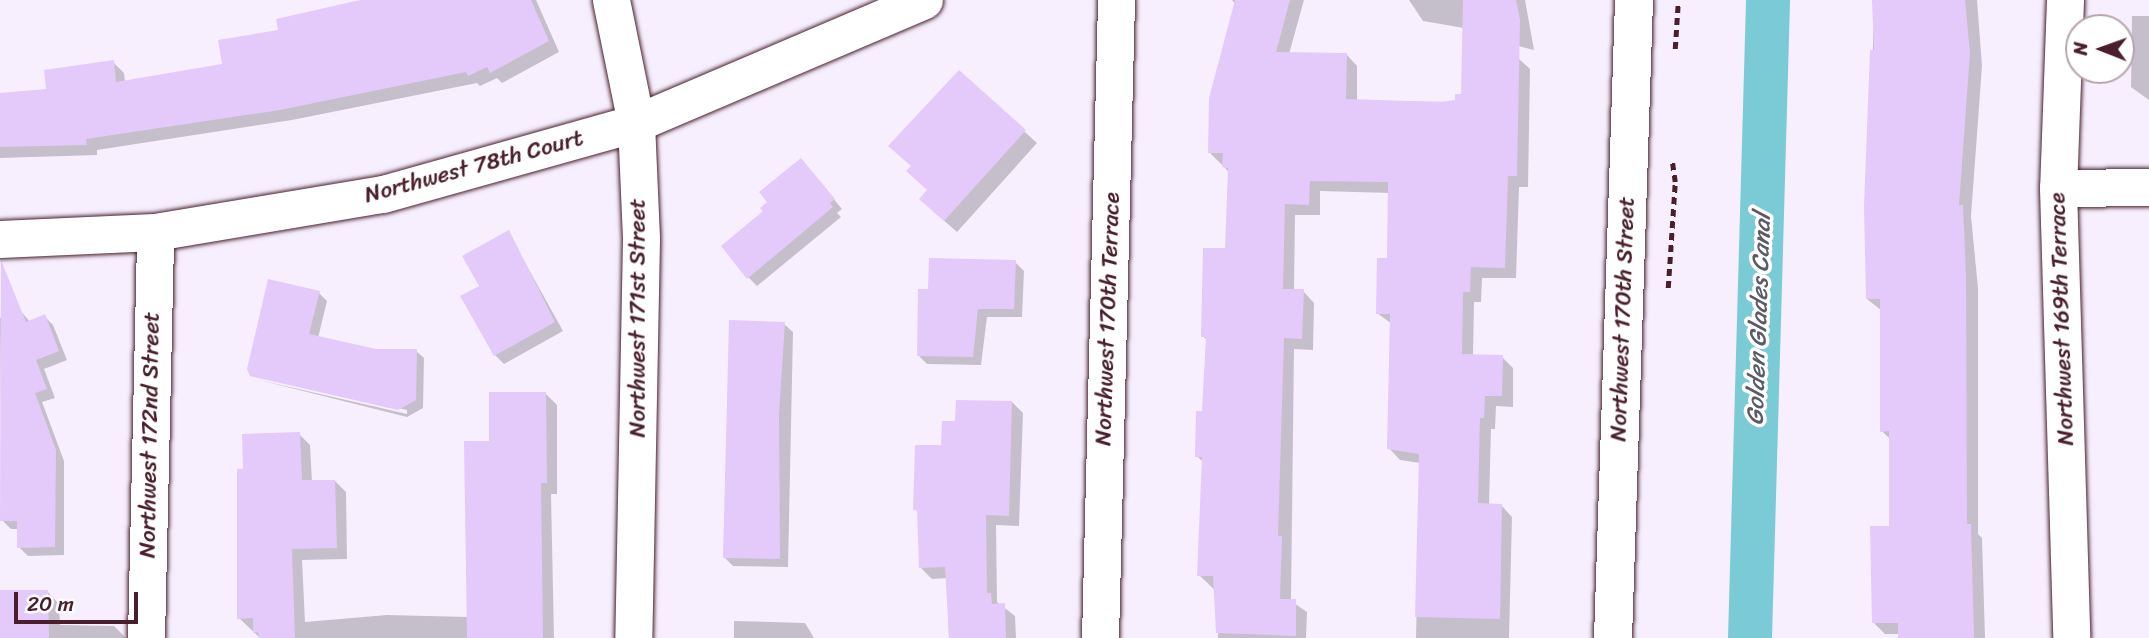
<!DOCTYPE html>
<html>
<head>
<meta charset="utf-8">
<style>
	body { margin:0 }
	#map { position:relative; width:2149px; height:638px; overflow:hidden; background:#f7effe; font-family:Sriracha,sans-serif }
	div>[style] { position:absolute }
	[style*='--x'] { left:calc(var(--x)*1px); top:calc(var(--y)*1px); width:calc(var(--w)*1px); rotate:calc(var(--a)*1deg) }
	.shadow>* { inset:0; background:#0003 }
	.canal>* { height:44px; margin:-22px; padding:0 22px; transform-origin:22px; border-radius:22px; background:#7bcbd6 }
	.building>* { inset:0; background:#e3cafa }
	.path>* { height:4.5px; margin-top:-2.25px; transform-origin:0; background:repeating-linear-gradient(90deg,#4a1f2b 0 7px,transparent 0 12px) }
	.roads { filter:drop-shadow(0 0 2px #4a1f2b) drop-shadow(0 0 2px #4a1f2b) }
	.street>* { height:37px; margin:-18.5px; padding:0 18.5px; transform-origin:18.5px; border-radius:18.5px; background:#fff }
	.secondary>* { height:38px; margin:-19px; padding:0 19px; transform-origin:19px; border-radius:19px; background:#fff }
	span { translate:-50% -50%; white-space:nowrap; text-align:center; line-height:1.15; -webkit-text-stroke:7px #fff; paint-order:stroke }
	.street-label { font-size:23px; color:#4a1f2b }
	.water-label { font-size:24px; color:#5b5b67; font-style:italic }
	.north { position:absolute; left:2065px; top:14px; width:70px; height:70px; box-sizing:border-box; background:#fff; border:2px solid #b7a5aa; border-radius:50%; rotate:271deg; font-size:19px; font-weight:700; line-height:28px; text-align:center; color:#4a1f2b }
	.north::after { content:''; display:block; margin:auto; width:24px; height:32px; background:#4a1f2b; clip-path:polygon(50% 0,100% 100%,50% 72%,0 100%) }
	.scale { position:absolute; left:14px; top:592px; width:124px; height:32px; box-sizing:border-box; border:4px solid #4a1f2b; border-top:0; padding-left:9px; font-size:21px; line-height:24px; white-space:nowrap; color:#4a1f2b; -webkit-text-stroke:5px #fff; paint-order:stroke }
</style>
</head>
<body>
<div id="map">
	<div class="shadow">
		<i style="clip-path:polygon(368px 0,536px 0,559px 52px,502px 83px,497px 78px,480px 86px,477px 83px,292px 120px,97px 150px,97px 155px,0 158px,0 95px,47px 90px,113px 62px,124px 73px,125px 82px,224px 66px,280px 32px)"></i>
		<i style="clip-path:polygon(1232px 0,1304px 0,1289px 54px,1346px 54px,1357px 66px,1357px 101px,1456px 102px,1518px 58px,1530px 69px,1528px 187px,1519px 187px,1516px 278px,1482px 278px,1481px 302px,1474px 302px,1473px 356px,1502px 357px,1513px 368px,1513px 407px,1496px 406px,1495px 429px,1491px 429px,1489px 505px,1501px 505px,1512px 517px,1509px 638px,1416px 638px,1420px 463px,1400px 460px,1389px 448px,1392px 324px,1377px 313px,1389px 260px,1390px 193px,1320px 191px,1320px 215px,1295px 215px,1294px 291px,1303px 291px,1314px 303px,1313px 350px,1294px 349px,1291px 601px,1307px 612px,1306px 638px,1218px 638px,1219px 594px,1199px 575px,1203px 462px,1197px 456px,1204px 413px,1207px 340px,1203px 336px,1227px 250px,1229px 172px,1209px 152px,1235px 4px)"></i>
		<i style="clip-path:polygon(1409px 0,1525px 0,1534px 50px,1476px 35px,1470px 29px,1423px 21px)"></i>
		<i style="clip-path:polygon(1874px 0,1977px 0,1982px 66px,1971px 216px,1978px 288px,1978px 534px,1982px 538px,1985px 638px,1899px 638px,1899px 634px,1885px 634px,1873px 622px,1891px 528px,1891px 440px,1882px 431px,1882px 311px,1867px 299px)"></i>
		<i style="clip-path:polygon(2132px 16px,2149px 16px,2149px 100px,2131px 87px)"></i>
		<i style="clip-path:polygon(960px 73px,1037px 143px,957px 232px,933px 211px,929px 191px,913px 166px)"></i>
		<i style="clip-path:polygon(801px 160px,842px 209px,837px 213px,841px 217px,757px 286px,748px 277px,766px 212px)"></i>
		<i style="clip-path:polygon(508px 232px,563px 331px,504px 364px,495px 355px,481px 286px)"></i>
		<i style="clip-path:polygon(1015px 262px,1024px 271px,1022px 317px,987px 317px,981px 365px,927px 364px,919px 356px,929px 291px)"></i>
		<i style="clip-path:polygon(319px 293px,327px 301px,318px 338px,349px 351px,416px 351px,424px 358px,423px 408px,407px 417px,255px 379px,407px 414px,407px 410px,251px 375px)"></i>
		<i style="clip-path:polygon(20px 310px,30px 322px,45px 317px,53px 325px,67px 360px,44px 369px,55px 398px,42px 402px,64px 461px,64px 555px,28px 556px,19px 547px,19px 529px,11px 529px,2px 520px,0 318px)"></i>
		<i style="clip-path:polygon(784px 324px,793px 332px,788px 567px,733px 566px,724px 557px)"></i>
		<i style="clip-path:polygon(546px 394px,557px 405px,557px 494px,551px 494px,554px 638px,260px 638px,239px 618px,244px 470px,299px 434px,310px 445px,312px 482px,335px 481px,346px 492px,347px 559px,302px 560px,305px 622px,387px 615px,469px 617px,490px 443px)"></i>
		<i style="clip-path:polygon(1012px 402px,1023px 413px,1019px 526px,996px 525px,997px 602px,1015px 616px,1016px 638px,949px 638px,947px 578px,932px 579px,921px 568px,919px 513px,915px 509px,957px 423px)"></i>
		<i style="clip-path:polygon(47px 591px,59px 604px,60px 625px,114px 626px,126px 638px,0 638px,0 592px)"></i>
		<i style="clip-path:polygon(734px 621px,805px 623px,814px 638px,734px 638px)"></i>
	</div>
	<div class="canal">
		<i style="--x:1750;--y:638;--w:638;--a:-88.38"></i>
	</div>
	<div class="building">
		<i style="clip-path:polygon(360px 0,531px 0,549px 41px,490px 73px,487px 67px,468px 76px,466px 72px,280px 110px,86px 139px,87px 145px,0 147px,0 93px,46px 89px,44px 70px,114px 60px,116px 82px,222px 64px,218px 40px,278px 30px,276px 19px)"></i>
		<i style="clip-path:polygon(1235px 0,1290px 0,1276px 52px,1347px 53px,1346px 99px,1441px 102px,1455px 100px,1455px 94px,1461px 94px,1463px 0,1516px 0,1520px 20px,1517px 176px,1508px 176px,1505px 268px,1471px 267px,1470px 292px,1463px 292px,1462px 354px,1503px 355px,1502px 396px,1485px 396px,1484px 418px,1480px 418px,1478px 503px,1502px 504px,1500px 619px,1415px 617px,1419px 454px,1387px 449px,1390px 314px,1376px 314px,1377px 258px,1387px 258px,1388px 182px,1310px 181px,1309px 205px,1285px 204px,1283px 289px,1304px 289px,1302px 339px,1284px 338px,1278px 536px,1282px 536px,1280px 599px,1296px 599px,1296px 636px,1216px 633px,1213px 576px,1197px 576px,1202px 457px,1195px 457px,1196px 411px,1202px 411px,1206px 337px,1201px 337px,1203px 248px,1225px 248px,1228px 168px,1222px 167px,1223px 153px,1208px 153px,1209px 98px)"></i>
		<i style="clip-path:polygon(1872px 0,1965px 0,1970px 53px,1959px 205px,1963px 205px,1966px 275px,1967px 524px,1971px 524px,1974px 638px,1898px 638px,1898px 623px,1872px 623px,1870px 526px,1889px 526px,1889px 431px,1880px 432px,1880px 299px,1866px 299px,1864px 206px,1870px 50px,1874px 50px)"></i>
		<i style="clip-path:polygon(959px 70px,1026px 130px,944px 221px,919px 199px,927px 190px,906px 171px,911px 166px,888px 146px)"></i>
		<i style="clip-path:polygon(801px 158px,835px 199px,830px 203px,833px 207px,747px 279px,721px 246px,763px 211px,760px 208px,767px 202px,759px 192px)"></i>
		<i style="clip-path:polygon(509px 230px,555px 322px,494px 356px,460px 296px,479px 286px,462px 256px)"></i>
		<i style="clip-path:polygon(929px 258px,1016px 260px,1014px 309px,978px 309px,973px 357px,917px 356px,918px 289px,928px 289px)"></i>
		<i style="clip-path:polygon(1px 260px,26px 322px,45px 314px,59px 351px,36px 360px,47px 389px,35px 393px,56px 450px,55px 547px,17px 548px,17px 521px,0 521px)"></i>
		<i style="clip-path:polygon(268px 279px,320px 291px,309px 334px,376px 349px,417px 349px,416px 400px,398px 410px,250px 376px,247px 369px)"></i>
		<i style="clip-path:polygon(729px 320px,785px 322px,779px 414px,780px 559px,723px 558px)"></i>
		<i style="clip-path:polygon(489px 392px,546px 392px,547px 483px,541px 483px,543px 638px,467px 638px,464px 441px,489px 441px)"></i>
		<i style="clip-path:polygon(956px 400px,1012px 401px,1009px 516px,986px 515px,987px 593px,991px 593px,992px 604px,1005px 603px,1006px 638px,949px 638px,945px 567px,919px 568px,917px 510px,913px 510px,915px 445px,941px 445px,942px 421px,955px 421px)"></i>
		<i style="clip-path:polygon(300px 432px,302px 480px,335px 480px,337px 548px,292px 549px,295px 638px,259px 638px,258px 632px,253px 633px,253px 618px,237px 619px,237px 469px,243px 469px,242px 434px)"></i>
		<i style="clip-path:polygon(0 590px,48px 590px,49px 638px,0 638px)"></i>
	</div>
	<div class="path">
		<i style="--x:1675;--y:49;--w:47;--a:-86.3"></i>
		<i style="--x:1668;--y:288;--w:106;--a:-86.2"></i>
		<i style="--x:1675;--y:182;--w:21;--a:-98"></i>
	</div>
	<div class="roads">
		<div class="street">
			<i style="--x:611;--y:0;--w:126;--a:78.5"></i>
			<i style="--x:636;--y:123;--w:116;--a:87.5"></i>
			<i style="--x:641;--y:239;--w:399;--a:91.1"></i>
			<i style="--x:2065;--y:0;--w:188;--a:92.1"></i>
			<i style="--x:2058;--y:188;--w:450;--a:88.3"></i>
			<i style="--x:2058;--y:188;--w:91;--a:-0.6"></i>
			<i style="--x:0;--y:239;--w:155;--a:-2.6"></i>
			<i style="--x:155;--y:232;--w:231;--a:-9.5"></i>
			<i style="--x:383;--y:194;--w:263;--a:-15.7"></i>
			<i style="--x:636;--y:123;--w:313;--a:-23.1"></i>
			<i style="--x:146;--y:638;--w:406;--a:-88.7"></i>
			<i style="--x:1100;--y:638;--w:638;--a:-88.56"></i>
		</div>
		<div class="secondary">
			<i style="--x:1613;--y:638;--w:638;--a:-88.11"></i>
		</div>
	</div>
	<div class="street-label">
		<span style="left:474px;top:167px;rotate:-15deg">Northwest 78th Court</span>
		<span style="left:638px;top:318px;rotate:-90deg">Northwest 171st Street</span>
		<span style="left:1108px;top:319px;rotate:-88deg">Northwest 170th Terrace</span>
		<span style="left:1623px;top:319px;rotate:-88deg">Northwest 170th Street</span>
		<span style="left:2062px;top:319px;rotate:-92deg">Northwest 169th Terrace</span>
		<span style="left:150px;top:435px;rotate:-89deg">Northwest 172nd Street</span>
	</div>
	<div class="water-label">
		<span style="left:1759px;top:319px;rotate:-88deg">Golden Glades Canal</span>
	</div>
	<div class="north">N</div>
	<div class="scale">20 m</div>
</div>
</body>
</html>
